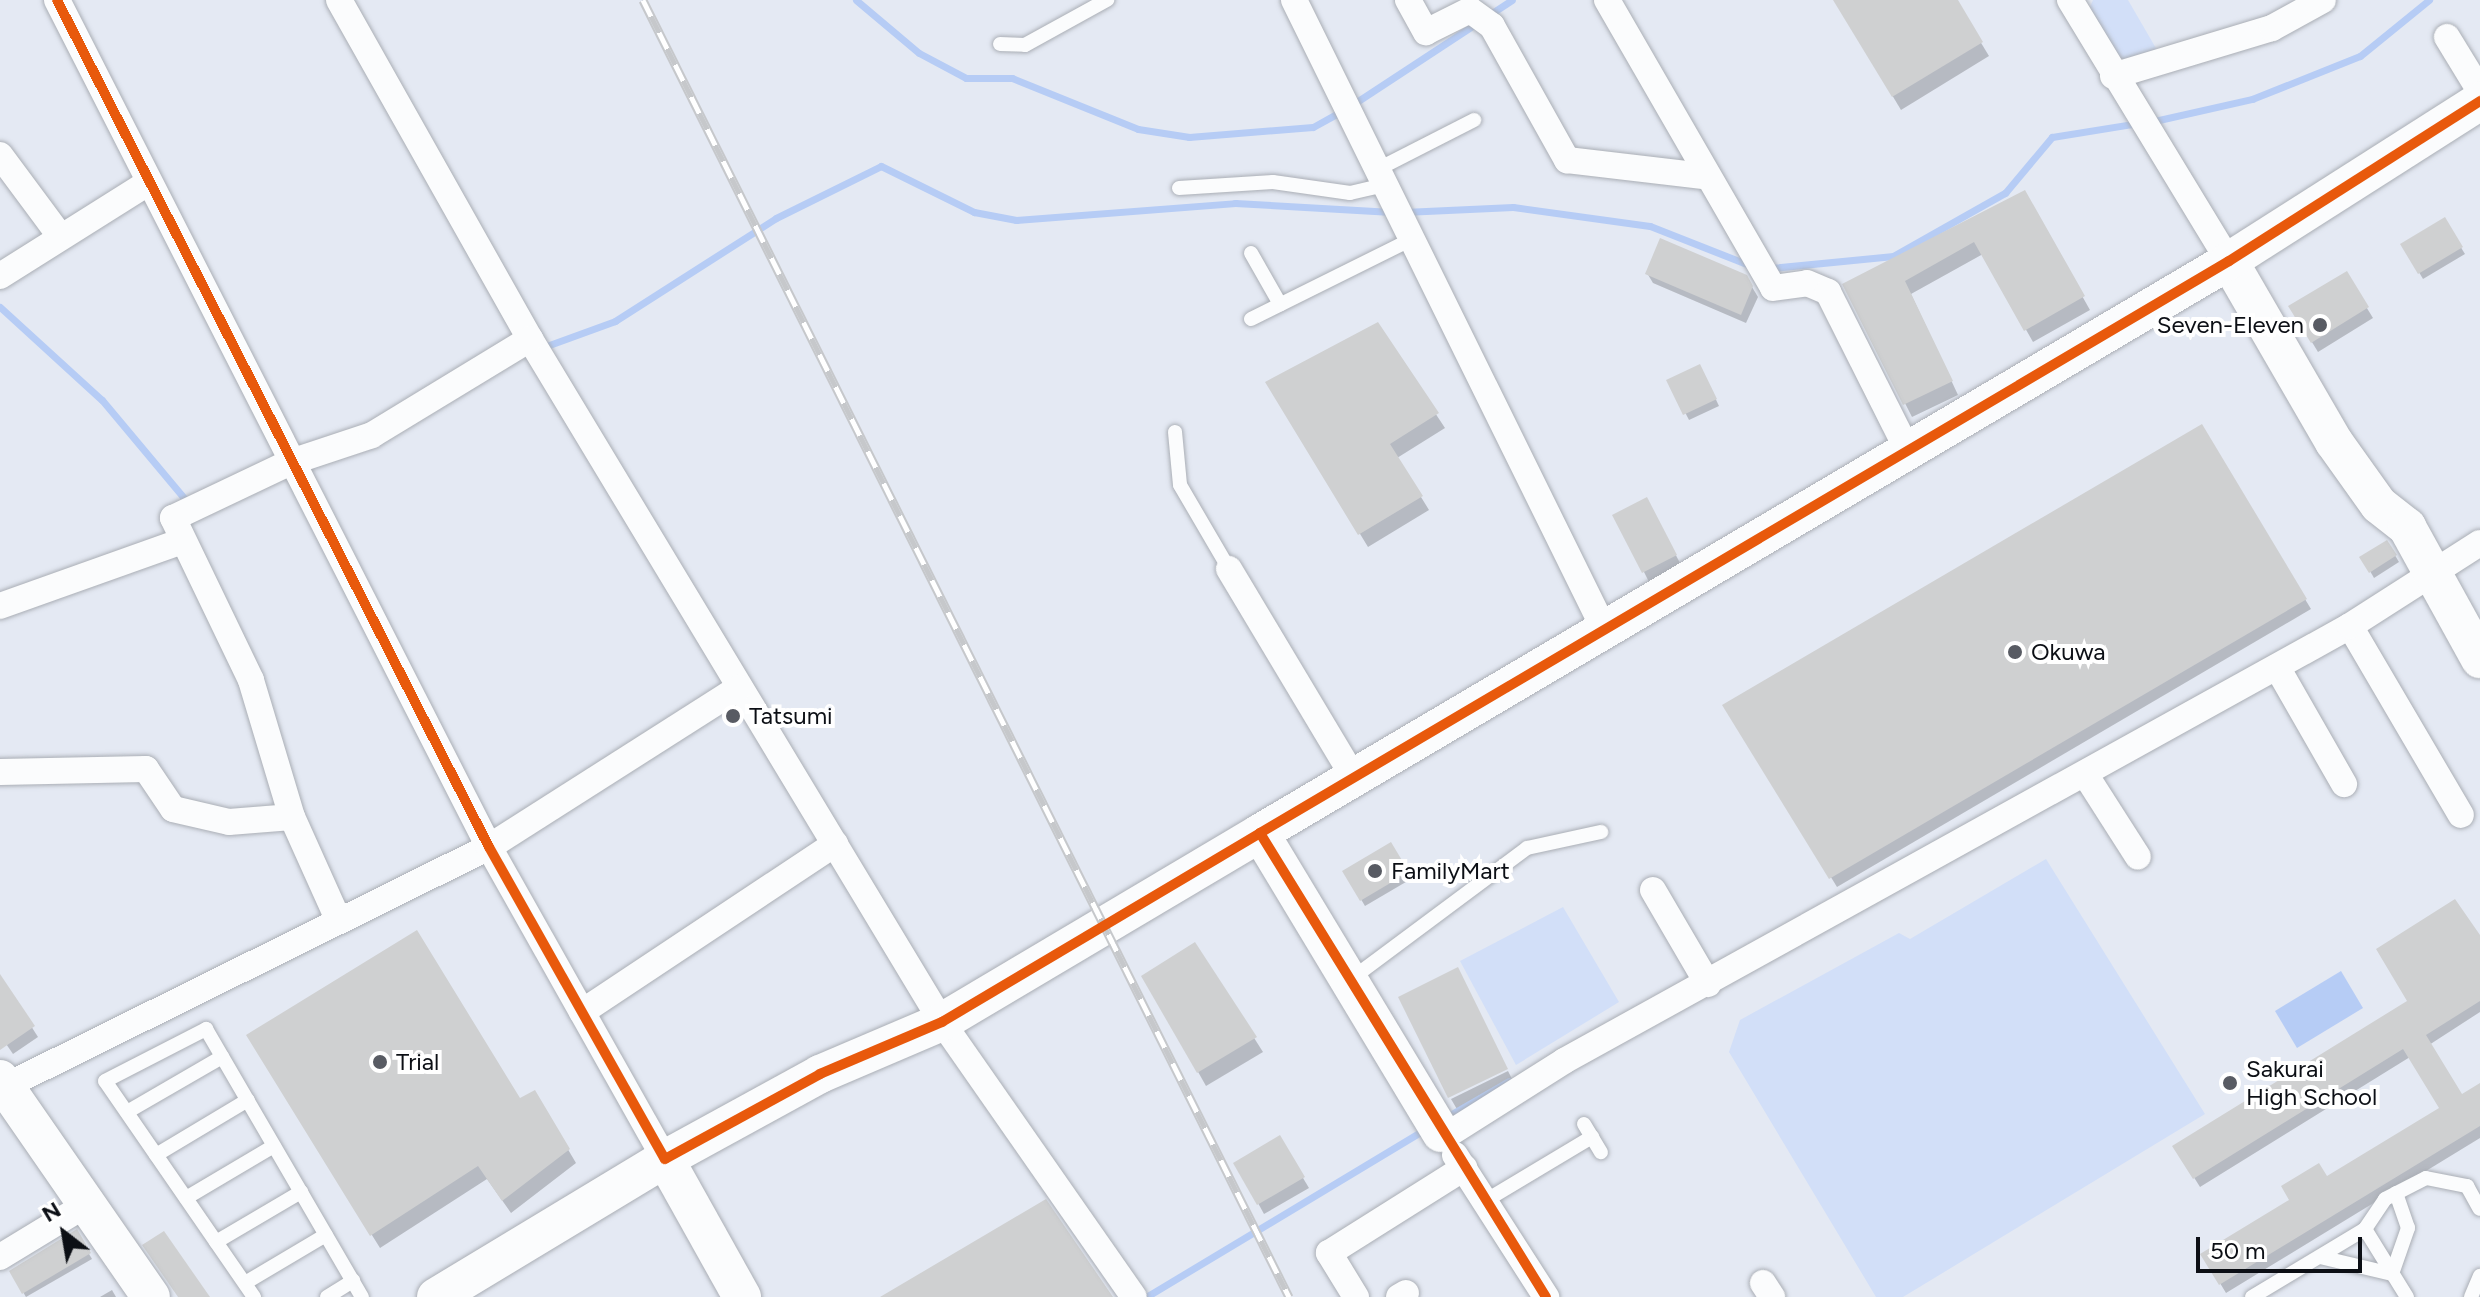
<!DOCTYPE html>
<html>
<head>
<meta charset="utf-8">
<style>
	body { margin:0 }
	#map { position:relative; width:2480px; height:1297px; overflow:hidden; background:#e4e9f3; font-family:Figtree,sans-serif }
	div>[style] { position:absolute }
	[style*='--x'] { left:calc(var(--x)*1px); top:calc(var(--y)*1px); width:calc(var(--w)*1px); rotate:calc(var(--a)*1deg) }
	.green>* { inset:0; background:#d2dff8 }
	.water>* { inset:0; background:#b6ccf5 }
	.shadow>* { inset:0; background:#0003 }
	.stream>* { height:7px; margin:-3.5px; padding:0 3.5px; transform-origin:3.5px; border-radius:3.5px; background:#b6ccf5 }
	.building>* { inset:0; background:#cfd0d1 }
	.roads { filter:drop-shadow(0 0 2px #aaaeb5) drop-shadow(0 0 2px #aaaeb5) }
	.lane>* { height:14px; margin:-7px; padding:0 7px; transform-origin:7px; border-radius:7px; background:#fbfcfd }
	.street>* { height:26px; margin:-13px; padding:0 13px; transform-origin:13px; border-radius:13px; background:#fbfcfd }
	.secondary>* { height:38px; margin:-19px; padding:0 19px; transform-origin:19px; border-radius:19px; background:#fbfcfd }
	.rail>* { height:9px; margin-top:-4.5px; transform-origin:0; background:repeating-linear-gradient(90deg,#fff 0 18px,#c6c8cb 0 36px); box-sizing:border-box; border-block:2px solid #c6c8cb }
	.cycleway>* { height:10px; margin:-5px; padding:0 5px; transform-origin:5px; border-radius:5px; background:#e8590c }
	.dots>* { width:22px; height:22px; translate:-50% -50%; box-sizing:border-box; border:4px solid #fff; border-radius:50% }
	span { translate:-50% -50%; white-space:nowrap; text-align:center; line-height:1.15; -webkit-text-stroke:8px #fff; paint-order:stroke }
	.poi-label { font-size:24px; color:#0c0f15 }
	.right { translate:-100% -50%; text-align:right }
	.left { translate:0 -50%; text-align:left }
	.north { position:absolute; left:24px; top:1193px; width:80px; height:80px; -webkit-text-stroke:6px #fff; paint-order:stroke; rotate:329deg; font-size:22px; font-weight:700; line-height:32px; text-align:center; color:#0c0f15 }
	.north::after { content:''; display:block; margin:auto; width:28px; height:36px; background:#0c0f15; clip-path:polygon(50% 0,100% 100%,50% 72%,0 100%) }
	.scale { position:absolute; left:2196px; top:1237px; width:166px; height:36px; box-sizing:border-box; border:4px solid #0c0f15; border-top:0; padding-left:10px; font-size:24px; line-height:28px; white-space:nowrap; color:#0c0f15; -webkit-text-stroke:6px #fff; paint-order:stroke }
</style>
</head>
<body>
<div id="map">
	<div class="green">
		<i style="clip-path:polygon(2093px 0,2128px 0,2157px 50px,2123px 59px,2109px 52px,2087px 14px)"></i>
		<i style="clip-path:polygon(2046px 859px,2205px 1114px,1903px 1297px,1876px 1297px,1729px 1052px,1740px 1020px,1899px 933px,1910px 939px)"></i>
		<i style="clip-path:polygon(1563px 907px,1619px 1002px,1516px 1065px,1460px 961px)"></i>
	</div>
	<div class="water">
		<i style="clip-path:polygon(2341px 971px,2363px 1008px,2297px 1048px,2275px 1011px)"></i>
	</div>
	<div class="shadow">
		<i style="clip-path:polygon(1835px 0,1955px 0,1989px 56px,1901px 110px)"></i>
		<i style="clip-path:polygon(2024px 193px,2090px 310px,2033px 342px,1983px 254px,1911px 294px,1958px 395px,1912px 417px,1845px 285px)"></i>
		<i style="clip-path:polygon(2444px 220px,2465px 254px,2423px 279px,2403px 245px)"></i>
		<i style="clip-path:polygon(1647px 273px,1746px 277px,1758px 297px,1746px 323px,1653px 283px)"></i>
		<i style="clip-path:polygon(2346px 274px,2373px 318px,2318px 352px,2290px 306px)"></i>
		<i style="clip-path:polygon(1377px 325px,1445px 428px,1397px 458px,1429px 510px,1368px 547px,1268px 383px)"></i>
		<i style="clip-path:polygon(1703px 372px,1719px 406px,1689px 420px,1669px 381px)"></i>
		<i style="clip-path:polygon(2201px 427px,2311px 609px,1837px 887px,1725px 705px)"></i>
		<i style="clip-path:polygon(1652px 509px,1681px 565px,1649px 582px,1644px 572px)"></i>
		<i style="clip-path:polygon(2387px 542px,2399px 562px,2374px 578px,2362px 557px)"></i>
		<i style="clip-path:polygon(1390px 844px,1411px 879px,1365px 906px,1344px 871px)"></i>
		<i style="clip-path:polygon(2480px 939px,2480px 1012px,2429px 1045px,2461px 1097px,2480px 1085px,2480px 1138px,2226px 1293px,2203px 1255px,2442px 1109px,2410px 1057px,2200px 1187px,2175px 1147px,2410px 1002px)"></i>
		<i style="clip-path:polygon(1195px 945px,1263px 1052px,1206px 1086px,1144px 976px)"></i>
		<i style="clip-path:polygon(0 977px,38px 1037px,13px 1054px,0 1035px)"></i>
		<i style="clip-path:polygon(256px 1049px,519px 1101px,534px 1092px,576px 1163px,511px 1213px,487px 1179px,380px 1248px)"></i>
		<i style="clip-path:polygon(1508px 1071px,1514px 1083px,1458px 1111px,1451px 1099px)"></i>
		<i style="clip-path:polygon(1279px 1138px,1309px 1188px,1264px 1214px,1236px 1163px)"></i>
		<i style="clip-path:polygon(76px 1232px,92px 1259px,26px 1297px,11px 1272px)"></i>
		<i style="clip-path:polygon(112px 1290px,116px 1297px,100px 1297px)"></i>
	</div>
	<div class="stream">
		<i style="--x:856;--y:0;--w:82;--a:40.1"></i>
		<i style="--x:919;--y:53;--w:53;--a:28"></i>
		<i style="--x:966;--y:78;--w:46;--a:0"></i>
		<i style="--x:1012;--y:78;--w:136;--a:22"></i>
		<i style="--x:1138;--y:129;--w:52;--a:8.9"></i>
		<i style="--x:1189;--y:137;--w:124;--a:-4.6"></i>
		<i style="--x:1313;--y:127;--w:25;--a:-29"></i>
		<i style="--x:1358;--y:101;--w:184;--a:-33.3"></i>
		<i style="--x:2150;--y:122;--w:105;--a:-12.7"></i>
		<i style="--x:2252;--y:99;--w:116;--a:-21.7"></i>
		<i style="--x:2360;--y:56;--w:89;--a:-39.1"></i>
		<i style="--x:1404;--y:212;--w:109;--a:-2.6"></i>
		<i style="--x:1513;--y:207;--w:138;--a:7.9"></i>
		<i style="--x:1650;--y:226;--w:112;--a:21.5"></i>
		<i style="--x:1771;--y:268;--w:123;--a:-5.6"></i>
		<i style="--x:1893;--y:256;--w:129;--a:-29.4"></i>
		<i style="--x:2005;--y:193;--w:73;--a:-50"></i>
		<i style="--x:2052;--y:137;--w:87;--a:-9.2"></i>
		<i style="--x:0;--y:307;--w:138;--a:42.4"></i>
		<i style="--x:102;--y:400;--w:134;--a:50.1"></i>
		<i style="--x:541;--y:348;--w:79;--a:-20"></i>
		<i style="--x:615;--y:321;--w:191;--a:-32.6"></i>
		<i style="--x:776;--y:218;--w:117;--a:-26.3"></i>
		<i style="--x:881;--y:166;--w:104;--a:26.3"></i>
		<i style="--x:974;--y:212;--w:43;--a:10.8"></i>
		<i style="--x:1016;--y:220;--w:220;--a:-4.4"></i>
		<i style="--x:1235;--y:203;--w:157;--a:3.3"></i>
		<i style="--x:1443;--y:1119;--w:76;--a:-29.9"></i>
		<i style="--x:1146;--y:1297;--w:327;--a:-31"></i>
	</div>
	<div class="building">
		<i style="clip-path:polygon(1833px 0,1958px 0,1983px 42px,1892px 97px)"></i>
		<i style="clip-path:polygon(2025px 190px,2085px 296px,2024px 331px,1974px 242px,1905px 281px,1953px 381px,1903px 405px,1842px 284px)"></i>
		<i style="clip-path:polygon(2445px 217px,2463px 247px,2418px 274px,2400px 244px)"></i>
		<i style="clip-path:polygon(1660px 238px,1747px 275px,1753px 286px,1741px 315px,1645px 274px)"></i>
		<i style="clip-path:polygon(2347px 271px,2369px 307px,2311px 343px,2288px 306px)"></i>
		<i style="clip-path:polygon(1378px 322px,1439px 413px,1390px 444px,1423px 496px,1358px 535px,1265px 382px)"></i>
		<i style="clip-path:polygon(1700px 364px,1717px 399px,1683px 415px,1666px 380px)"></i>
		<i style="clip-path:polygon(2202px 424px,2307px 599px,1829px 879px,1722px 705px)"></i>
		<i style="clip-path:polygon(1647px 497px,1677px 555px,1642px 573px,1612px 515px)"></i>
		<i style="clip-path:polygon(2387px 540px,2397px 555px,2369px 573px,2359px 557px)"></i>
		<i style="clip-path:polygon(1391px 842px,1409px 872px,1360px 901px,1342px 871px)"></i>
		<i style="clip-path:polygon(2455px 899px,2480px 935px,2480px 1001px,2426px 1035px,2462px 1094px,2480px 1083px,2480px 1126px,2219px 1285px,2200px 1254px,2289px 1200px,2281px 1186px,2319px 1163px,2327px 1176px,2439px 1108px,2403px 1049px,2193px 1179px,2172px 1146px,2407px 1001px,2376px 949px)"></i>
		<i style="clip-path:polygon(417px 930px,520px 1098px,535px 1090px,570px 1149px,502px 1201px,478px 1166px,370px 1236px,246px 1035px)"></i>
		<i style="clip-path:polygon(1195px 942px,1257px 1037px,1197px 1073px,1141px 976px)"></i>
		<i style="clip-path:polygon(1458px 967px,1508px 1069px,1448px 1098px,1398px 997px)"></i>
		<i style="clip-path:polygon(0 974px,35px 1026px,0 1050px)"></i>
		<i style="clip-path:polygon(1280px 1135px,1305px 1177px,1257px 1205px,1233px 1163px)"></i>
		<i style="clip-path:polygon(1046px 1199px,1113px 1297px,880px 1297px)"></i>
		<i style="clip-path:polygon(77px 1229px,91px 1253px,22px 1294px,9px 1271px)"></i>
		<i style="clip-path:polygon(164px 1231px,210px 1297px,178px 1297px,142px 1245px)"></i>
	</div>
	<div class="roads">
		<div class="lane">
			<i style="--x:1000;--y:44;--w:25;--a:2"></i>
			<i style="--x:1025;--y:45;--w:94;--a:-28.8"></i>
			<i style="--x:1378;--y:169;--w:108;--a:-27"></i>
			<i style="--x:1179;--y:188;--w:94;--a:-3.7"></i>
			<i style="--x:1273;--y:182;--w:78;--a:8.1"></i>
			<i style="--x:1350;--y:193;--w:37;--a:-13"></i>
			<i style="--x:1251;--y:253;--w:59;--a:60.4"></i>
			<i style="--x:1251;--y:319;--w:178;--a:-26.4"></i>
			<i style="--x:1175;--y:432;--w:53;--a:84.6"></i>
			<i style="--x:1180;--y:485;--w:97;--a:59.7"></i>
			<i style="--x:1350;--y:980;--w:221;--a:-36.7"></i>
			<i style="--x:1527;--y:848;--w:76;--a:-12.2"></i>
			<i style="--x:127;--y:1112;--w:110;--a:-30.1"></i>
			<i style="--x:1584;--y:1124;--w:33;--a:59"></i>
			<i style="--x:156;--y:1155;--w:107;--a:-30.9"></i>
			<i style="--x:186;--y:1198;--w:102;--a:-30.6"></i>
			<i style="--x:1485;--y:1201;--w:125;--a:-30.9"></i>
			<i style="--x:2365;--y:1229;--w:80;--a:58.3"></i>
			<i style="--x:216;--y:1242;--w:99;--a:-30.5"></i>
			<i style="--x:2320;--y:1257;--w:74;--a:13.3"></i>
			<i style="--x:2392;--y:1274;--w:49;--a:-70.8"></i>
			<i style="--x:2408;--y:1228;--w:37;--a:-109"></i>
			<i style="--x:245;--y:1283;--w:94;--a:-30.7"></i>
			<i style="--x:254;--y:1297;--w:262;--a:-124.6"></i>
			<i style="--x:105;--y:1081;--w:114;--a:-27.2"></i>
			<i style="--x:206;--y:1029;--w:310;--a:59.8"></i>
			<i style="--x:327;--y:1297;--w:31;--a:-32"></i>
			<i style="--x:2252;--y:1297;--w:132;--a:-31"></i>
			<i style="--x:2365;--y:1229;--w:36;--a:-56"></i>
			<i style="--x:2385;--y:1199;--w:46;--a:-27.1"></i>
			<i style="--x:2426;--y:1178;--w:42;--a:11"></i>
			<i style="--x:2467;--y:1186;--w:26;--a:61"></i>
			<i style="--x:2471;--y:1297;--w:23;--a:-67"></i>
		</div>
		<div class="street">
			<i style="--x:57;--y:0;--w:951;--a:62.98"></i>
			<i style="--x:489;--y:847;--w:358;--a:60.6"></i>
			<i style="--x:339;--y:0;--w:389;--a:60.6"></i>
			<i style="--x:530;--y:339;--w:798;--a:58.9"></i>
			<i style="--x:942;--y:1022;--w:335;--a:55.1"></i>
			<i style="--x:1294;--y:0;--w:706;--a:63.76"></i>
			<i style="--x:1408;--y:0;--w:37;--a:61"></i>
			<i style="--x:1426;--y:32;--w:49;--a:-26.6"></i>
			<i style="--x:1470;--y:10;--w:27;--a:36"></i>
			<i style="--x:1492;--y:26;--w:154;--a:60.8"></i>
			<i style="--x:1567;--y:160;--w:137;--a:6.7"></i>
			<i style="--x:1607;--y:0;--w:332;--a:60"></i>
			<i style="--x:1773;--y:288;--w:34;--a:-8"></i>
			<i style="--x:1807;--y:283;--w:23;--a:23"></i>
			<i style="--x:1828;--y:292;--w:180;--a:63.3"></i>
			<i style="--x:2070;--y:0;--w:306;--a:58.7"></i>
			<i style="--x:2447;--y:37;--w:63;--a:58.6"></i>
			<i style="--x:2113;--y:76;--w:166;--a:-16.8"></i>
			<i style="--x:2272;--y:28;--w:58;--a:-28.8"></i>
			<i style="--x:0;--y:155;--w:102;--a:53.4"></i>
			<i style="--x:0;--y:276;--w:176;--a:-32.2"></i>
			<i style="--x:1229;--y:569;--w:247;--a:59.1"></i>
			<i style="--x:0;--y:606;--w:194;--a:-19.6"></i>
			<i style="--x:2350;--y:626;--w:219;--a:59.6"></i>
			<i style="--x:2277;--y:667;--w:135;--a:60.2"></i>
			<i style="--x:0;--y:772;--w:146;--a:-1.2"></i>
			<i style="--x:146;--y:769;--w:48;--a:56"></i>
			<i style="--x:173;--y:809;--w:57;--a:13.1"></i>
			<i style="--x:229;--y:822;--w:63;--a:-4.5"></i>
			<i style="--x:2085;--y:774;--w:98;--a:57.4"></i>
			<i style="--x:1653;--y:890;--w:109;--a:59.7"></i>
			<i style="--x:337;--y:917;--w:110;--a:-114.2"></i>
			<i style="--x:292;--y:817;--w:143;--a:-106.7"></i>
			<i style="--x:251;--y:680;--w:180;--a:-115.7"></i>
			<i style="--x:173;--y:518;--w:131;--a:-25.4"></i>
			<i style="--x:291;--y:462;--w:85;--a:-18.4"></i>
			<i style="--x:372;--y:435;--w:185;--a:-31.3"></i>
			<i style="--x:582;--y:1012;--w:304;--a:-33.6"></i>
			<i style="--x:0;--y:1089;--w:546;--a:-26.33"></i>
			<i style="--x:489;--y:847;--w:296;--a:-32.5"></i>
			<i style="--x:1444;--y:1137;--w:142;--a:-32.3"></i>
			<i style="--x:1564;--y:1061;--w:898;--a:-28.96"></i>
			<i style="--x:2350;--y:626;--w:154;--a:-32.6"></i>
			<i style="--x:1455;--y:1155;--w:169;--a:57.3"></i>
			<i style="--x:0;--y:1257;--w:102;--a:-31.3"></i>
			<i style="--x:1763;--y:1283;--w:17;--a:57"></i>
			<i style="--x:1356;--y:1297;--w:52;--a:-121.5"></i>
			<i style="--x:1329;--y:1253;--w:160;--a:-32.2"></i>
			<i style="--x:1399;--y:1297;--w:8;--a:-30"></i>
		</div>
		<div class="secondary">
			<i style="--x:2229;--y:261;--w:209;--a:59.9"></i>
			<i style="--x:2334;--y:442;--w:77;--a:54.5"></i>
			<i style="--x:2379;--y:505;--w:36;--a:38"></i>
			<i style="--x:2407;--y:527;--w:151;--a:61.1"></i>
			<i style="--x:0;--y:1079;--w:265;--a:55.3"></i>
			<i style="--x:1441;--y:1133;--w:350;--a:-121.1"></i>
			<i style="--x:1260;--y:833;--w:1125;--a:-30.55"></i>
			<i style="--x:2229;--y:261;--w:298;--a:-32.5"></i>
			<i style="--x:665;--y:1159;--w:177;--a:-28.7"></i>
			<i style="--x:820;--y:1074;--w:133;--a:-23.1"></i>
			<i style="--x:942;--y:1022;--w:370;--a:-30.7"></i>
			<i style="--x:436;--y:1297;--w:267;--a:-31.1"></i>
			<i style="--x:665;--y:1159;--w:158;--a:60.8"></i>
		</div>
	</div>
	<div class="rail">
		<i style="--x:643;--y:0;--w:1449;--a:63.52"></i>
	</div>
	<div class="cycleway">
		<i style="--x:57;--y:0;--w:951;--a:62.98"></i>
		<i style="--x:489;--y:847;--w:358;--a:60.6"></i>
		<i style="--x:665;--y:1159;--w:177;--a:-28.7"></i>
		<i style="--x:820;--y:1074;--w:133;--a:-23.1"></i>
		<i style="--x:942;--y:1022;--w:370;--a:-30.7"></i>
		<i style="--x:1546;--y:1297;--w:545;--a:-121.65"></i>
		<i style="--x:1260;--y:833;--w:1125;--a:-30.55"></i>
		<i style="--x:2229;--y:261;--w:298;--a:-32.5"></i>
	</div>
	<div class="dots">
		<i style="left:2320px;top:325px;background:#585b63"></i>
		<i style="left:2015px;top:652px;background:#585b63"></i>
		<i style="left:733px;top:716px;background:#585b63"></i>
		<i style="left:1375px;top:871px;background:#585b63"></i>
		<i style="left:380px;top:1062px;background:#585b63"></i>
		<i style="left:2230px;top:1083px;background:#585b63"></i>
	</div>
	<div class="poi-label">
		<span class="right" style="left:2304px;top:325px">Seven-Eleven</span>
		<span class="left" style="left:2031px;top:652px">Okuwa</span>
		<span class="left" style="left:749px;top:716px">Tatsumi</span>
		<span class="left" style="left:1391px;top:871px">FamilyMart</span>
		<span class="left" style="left:396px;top:1062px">Trial</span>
		<span class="left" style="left:2246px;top:1083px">Sakurai<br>High School</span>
	</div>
	<div class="north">N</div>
	<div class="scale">50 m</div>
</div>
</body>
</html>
